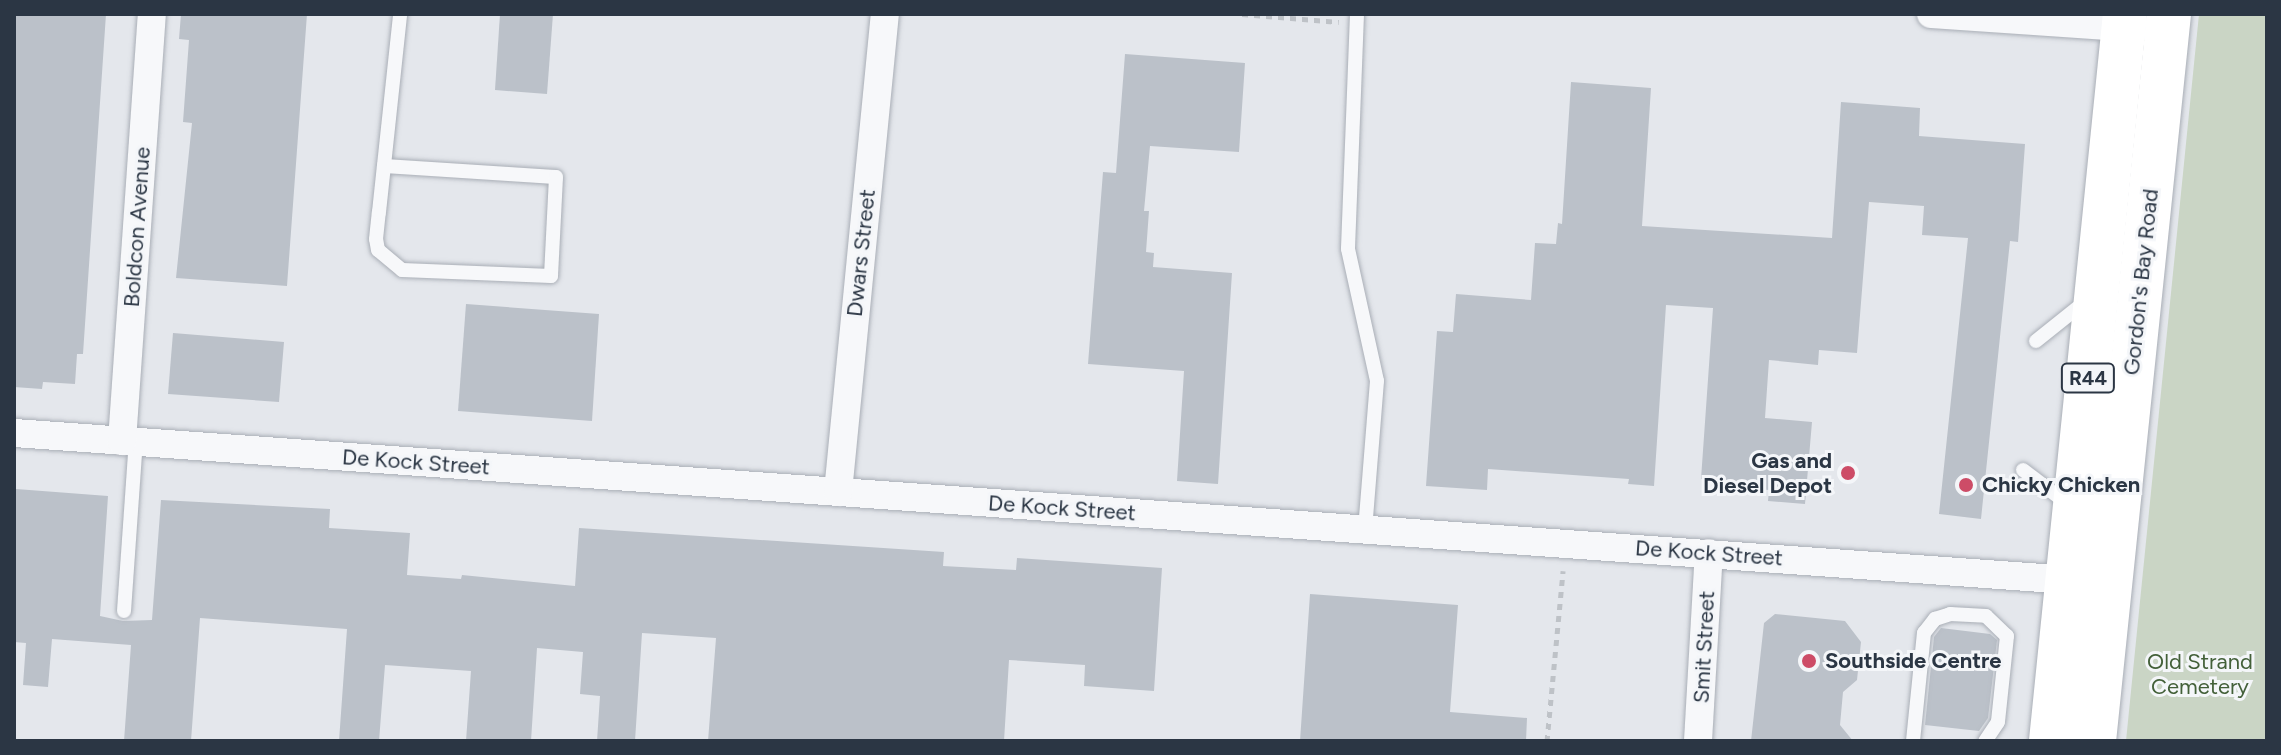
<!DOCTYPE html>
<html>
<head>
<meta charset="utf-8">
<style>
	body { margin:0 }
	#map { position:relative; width:2281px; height:755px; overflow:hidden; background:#e4e7ec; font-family:Figtree,sans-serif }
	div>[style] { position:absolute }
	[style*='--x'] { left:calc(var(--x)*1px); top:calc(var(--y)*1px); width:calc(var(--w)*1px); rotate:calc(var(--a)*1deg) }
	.green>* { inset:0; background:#cad5c5 }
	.building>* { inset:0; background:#bbc1c9 }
	.path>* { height:5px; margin-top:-2.5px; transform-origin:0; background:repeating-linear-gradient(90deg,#bec2c7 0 6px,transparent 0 12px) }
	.roads { filter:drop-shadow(0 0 2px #a9aeb6) drop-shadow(0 0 2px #a9aeb6) }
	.service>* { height:14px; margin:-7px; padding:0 7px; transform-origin:7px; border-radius:7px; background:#f7f8fa }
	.minor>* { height:28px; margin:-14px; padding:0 14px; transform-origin:14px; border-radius:14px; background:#f7f8fa }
	.primary>* { height:44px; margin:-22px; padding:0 22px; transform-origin:22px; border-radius:22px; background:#fff }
	.dots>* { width:22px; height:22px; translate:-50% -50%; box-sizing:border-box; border:4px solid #f4f6f9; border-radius:50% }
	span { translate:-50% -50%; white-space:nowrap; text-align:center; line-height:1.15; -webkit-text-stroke:6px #f4f6f9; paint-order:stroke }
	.shield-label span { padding:2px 6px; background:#f4f6f9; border:2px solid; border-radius:6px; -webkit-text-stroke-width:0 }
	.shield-label { font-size:20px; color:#2b3644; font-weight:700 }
	.street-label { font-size:22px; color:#2b3644 }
	.poi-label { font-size:22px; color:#2b3644; font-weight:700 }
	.right { translate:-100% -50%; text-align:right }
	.left { translate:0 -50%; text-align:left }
	.park-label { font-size:22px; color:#436039 }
	.frame { position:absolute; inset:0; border:16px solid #2b3644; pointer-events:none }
</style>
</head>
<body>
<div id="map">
	<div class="green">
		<i style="clip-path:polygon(2199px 14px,2267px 14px,2267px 741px,2126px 741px)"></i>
	</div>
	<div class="building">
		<i style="clip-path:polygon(14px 14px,106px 14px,83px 354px,77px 354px,75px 384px,43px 382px,42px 389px,14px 387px)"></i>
		<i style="clip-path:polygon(181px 14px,307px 14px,287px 286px,176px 278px,192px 123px,183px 122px,189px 40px,179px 39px)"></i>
		<i style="clip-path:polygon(500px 14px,553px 14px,547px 94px,495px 90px)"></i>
		<i style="clip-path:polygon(1125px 54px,1245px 63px,1239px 152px,1150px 146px,1144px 211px,1149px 211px,1146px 252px,1154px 253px,1153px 267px,1232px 273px,1218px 484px,1177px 481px,1184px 371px,1088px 364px,1103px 172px,1116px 173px)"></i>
		<i style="clip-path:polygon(1571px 82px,1651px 88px,1642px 226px,1832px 238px,1841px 102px,1920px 108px,1919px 136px,2025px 144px,2018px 242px,2010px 241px,1981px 519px,1939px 514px,1968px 238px,1922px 235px,1924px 206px,1869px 202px,1857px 353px,1819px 350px,1818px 365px,1769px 360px,1765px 418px,1812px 422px,1805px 504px,1768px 501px,1769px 490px,1717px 486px,1717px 480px,1701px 479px,1713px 308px,1666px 305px,1654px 486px,1628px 484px,1629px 479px,1488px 469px,1487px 490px,1426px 486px,1437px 331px,1453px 332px,1456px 294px,1531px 300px,1535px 243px,1556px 244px,1558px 223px,1562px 224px)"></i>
		<i style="clip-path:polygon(466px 304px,599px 314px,592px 421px,458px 411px)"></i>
		<i style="clip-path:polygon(173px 333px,284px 342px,279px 402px,168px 394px)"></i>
		<i style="clip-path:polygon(16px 489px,108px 496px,100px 616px,123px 621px,152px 620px,161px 500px,330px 509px,329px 528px,410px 533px,407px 575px,461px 579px,462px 575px,575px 586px,579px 528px,944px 552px,943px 566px,1016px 570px,1017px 558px,1162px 568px,1154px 691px,1084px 686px,1085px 665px,1009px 660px,1004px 741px,708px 741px,716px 638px,642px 633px,635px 741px,597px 741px,600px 696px,580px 694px,583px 652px,537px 648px,531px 741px,466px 741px,471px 671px,385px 665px,379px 741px,339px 741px,347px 629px,200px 618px,191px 741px,124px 741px,131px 645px,52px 639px,48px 687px,23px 685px,26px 643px,14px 642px)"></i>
		<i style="clip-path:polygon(1310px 594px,1458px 605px,1450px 712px,1527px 718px,1526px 741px,1300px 741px)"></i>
		<i style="clip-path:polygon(1775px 614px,1845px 621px,1861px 642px,1857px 680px,1843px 692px,1840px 725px,1853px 741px,1751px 741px,1764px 623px)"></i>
		<i style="clip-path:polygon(1941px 628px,1990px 634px,1997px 640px,1988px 718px,1979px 731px,1925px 725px,1934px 637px)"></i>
	</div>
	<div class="path">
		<i style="--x:1242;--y:14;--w:97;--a:4.7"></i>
		<i style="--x:1547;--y:741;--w:171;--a:-84.6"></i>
	</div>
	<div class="roads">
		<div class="service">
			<i style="--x:1357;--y:14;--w:235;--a:92.2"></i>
			<i style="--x:1348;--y:249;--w:135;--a:77.6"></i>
			<i style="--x:1377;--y:381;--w:148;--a:94.6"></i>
			<i style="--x:384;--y:166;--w:172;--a:3.7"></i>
			<i style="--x:556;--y:177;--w:99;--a:92.9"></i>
			<i style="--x:551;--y:276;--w:149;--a:-177.7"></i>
			<i style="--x:402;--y:270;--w:31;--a:-140"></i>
			<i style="--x:378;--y:250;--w:11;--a:-100"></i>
			<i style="--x:376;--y:239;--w:27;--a:-84"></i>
			<i style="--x:379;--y:212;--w:199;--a:-83.9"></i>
			<i style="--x:2036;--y:341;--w:64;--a:-38.7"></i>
			<i style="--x:2023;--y:470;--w:56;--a:37.1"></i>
			<i style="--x:124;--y:611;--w:170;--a:-86"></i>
			<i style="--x:1913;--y:741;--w:109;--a:-84.2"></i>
			<i style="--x:1924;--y:633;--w:18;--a:-52"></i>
			<i style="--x:1935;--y:619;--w:16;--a:-18"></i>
			<i style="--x:1950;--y:614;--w:36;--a:3"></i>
			<i style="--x:1986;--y:616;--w:29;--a:44"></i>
			<i style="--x:2007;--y:636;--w:86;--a:96"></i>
			<i style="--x:1998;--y:722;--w:23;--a:124"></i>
		</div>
		<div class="minor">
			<i style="--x:1931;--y:14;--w:207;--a:3.9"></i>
			<i style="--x:14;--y:433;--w:2075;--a:4.09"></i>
			<i style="--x:122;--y:441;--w:428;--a:-86"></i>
			<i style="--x:838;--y:492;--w:480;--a:-84.4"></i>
			<i style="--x:1698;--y:741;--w:188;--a:-86.7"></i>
		</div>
		<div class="primary">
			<i style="--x:2051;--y:741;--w:731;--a:-84.19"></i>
			<i style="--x:2094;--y:741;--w:731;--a:-84.11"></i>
		</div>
	</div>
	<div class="dots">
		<i style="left:1848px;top:473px;background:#cd4c67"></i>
		<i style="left:1966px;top:485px;background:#cd4c67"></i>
		<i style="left:1809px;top:661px;background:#cd4c67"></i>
	</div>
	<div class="shield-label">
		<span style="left:2088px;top:378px">R44</span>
	</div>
	<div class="street-label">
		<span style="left:137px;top:227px;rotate:-86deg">Boldcon Avenue</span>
		<span style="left:861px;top:253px;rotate:-84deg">Dwars Street</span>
		<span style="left:2141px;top:282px;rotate:-84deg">Gordon's Bay Road</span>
		<span style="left:416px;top:462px;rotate:4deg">De Kock Street</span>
		<span style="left:1062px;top:508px;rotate:4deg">De Kock Street</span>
		<span style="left:1709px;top:553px;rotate:4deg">De Kock Street</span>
		<span style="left:1704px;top:647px;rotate:-87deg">Smit Street</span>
	</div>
	<div class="poi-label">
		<span class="right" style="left:1832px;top:473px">Gas and<br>Diesel Depot</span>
		<span class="left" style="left:1982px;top:485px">Chicky Chicken</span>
		<span class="left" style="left:1825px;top:661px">Southside Centre</span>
	</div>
	<div class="park-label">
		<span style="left:2200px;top:674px">Old Strand<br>Cemetery</span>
	</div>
	<div class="frame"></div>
</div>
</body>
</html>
